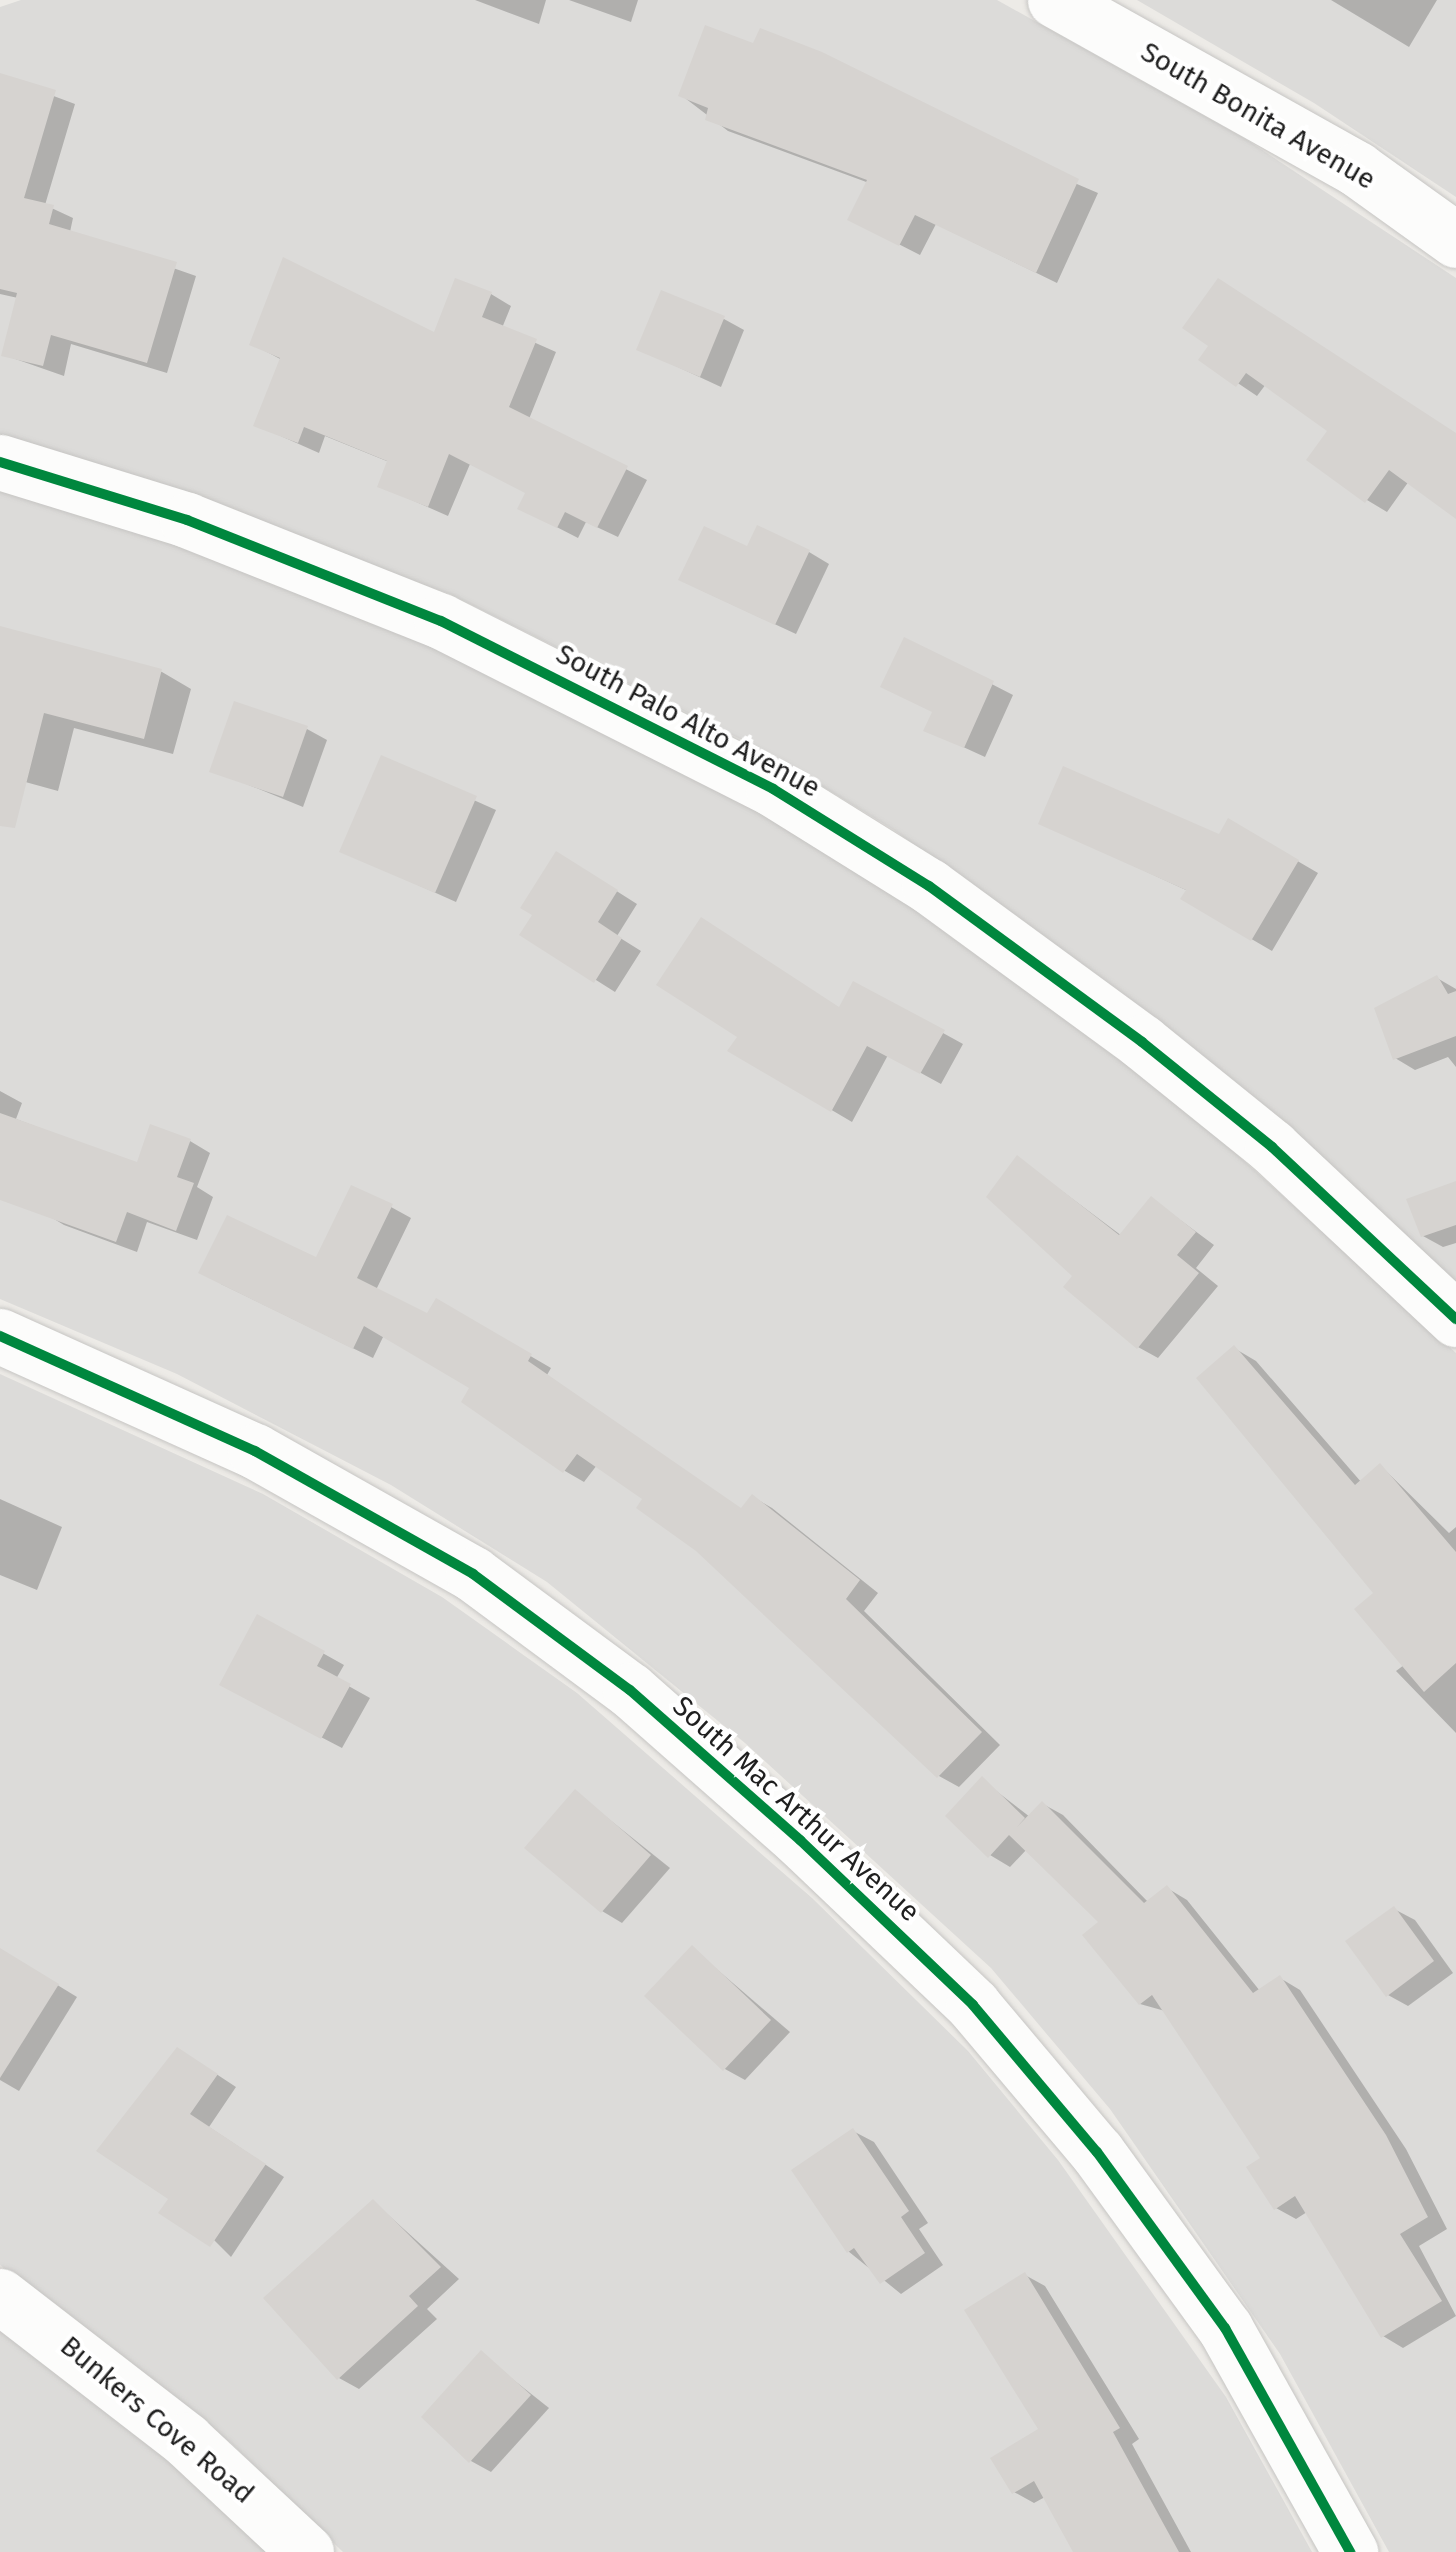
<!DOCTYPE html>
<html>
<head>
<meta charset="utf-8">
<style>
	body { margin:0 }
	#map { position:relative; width:1456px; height:2552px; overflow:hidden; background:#edebe7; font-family:"Fira Sans",sans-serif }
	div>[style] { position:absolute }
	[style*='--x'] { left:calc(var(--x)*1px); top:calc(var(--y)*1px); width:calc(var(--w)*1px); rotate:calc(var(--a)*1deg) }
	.residential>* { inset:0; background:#dcdbd9 }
	.shadow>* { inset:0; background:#0003 }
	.building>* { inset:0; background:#d6d3d0 }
	.roads { filter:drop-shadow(0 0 2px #c6c5c3) drop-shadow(0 0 2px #c6c5c3) }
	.street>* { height:55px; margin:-27.5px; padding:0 27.5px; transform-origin:27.5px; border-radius:27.5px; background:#fcfcfb }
	.cycleway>* { height:10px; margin:-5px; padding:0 5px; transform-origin:5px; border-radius:5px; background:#00873e }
	span { translate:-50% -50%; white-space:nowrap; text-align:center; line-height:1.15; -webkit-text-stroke:8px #fff; paint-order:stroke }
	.street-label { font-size:28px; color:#1f1f1f }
</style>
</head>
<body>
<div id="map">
	<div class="residential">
		<i style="clip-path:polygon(21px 0,997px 0,1244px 138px,1456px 278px,1456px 1284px,1191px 1048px,894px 830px,766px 752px,450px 594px,0 439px,0 7px)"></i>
		<i style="clip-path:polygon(1137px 0,1456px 0,1456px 197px,1314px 103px)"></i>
		<i style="clip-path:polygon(0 489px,129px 525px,422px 640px,757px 808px,910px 905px,1190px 1112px,1456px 1353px,1456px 2552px,1389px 2552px,1280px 2354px,1110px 2109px,991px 1968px,745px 1743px,547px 1582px,391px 1485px,177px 1374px,0 1299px)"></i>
		<i style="clip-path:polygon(0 1374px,263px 1494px,442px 1597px,577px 1693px,812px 1898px,968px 2051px,1058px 2160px,1226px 2397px,1312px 2552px,343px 2552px,231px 2443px,0 2265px)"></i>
		<i style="clip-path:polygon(0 2331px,155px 2448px,266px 2552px,0 2552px)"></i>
	</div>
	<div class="shadow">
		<i style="clip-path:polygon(475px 0,546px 0,539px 24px)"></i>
		<i style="clip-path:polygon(569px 0,638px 0,631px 22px)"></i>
		<i style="clip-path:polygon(1331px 0,1437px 0,1409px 47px)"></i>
		<i style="clip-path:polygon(755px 47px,1098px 193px,1057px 283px,936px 224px,920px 255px,871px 230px,869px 183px,728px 131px,681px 95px)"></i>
		<i style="clip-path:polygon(0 76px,75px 104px,45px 205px,73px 218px,70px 232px,196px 276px,167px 373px,71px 344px,64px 376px,4px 355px,18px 298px,0 294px)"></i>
		<i style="clip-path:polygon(491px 294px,511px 306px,502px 328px,556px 352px,529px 419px,647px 480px,618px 537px,586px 522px,578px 538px,541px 519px,528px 493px,470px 464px,448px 516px,380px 486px,389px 462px,325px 436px,319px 453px,256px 425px,282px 360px,252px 344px,435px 335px)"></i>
		<i style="clip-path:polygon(724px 319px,744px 330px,721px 387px,639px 349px)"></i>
		<i style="clip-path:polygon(1202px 359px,1456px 436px,1456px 516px,1409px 481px,1387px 512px,1367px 500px,1331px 430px,1266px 384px,1257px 396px)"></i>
		<i style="clip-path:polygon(749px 549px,809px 552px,829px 564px,796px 634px,701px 590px)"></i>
		<i style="clip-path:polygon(7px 631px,162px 672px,191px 689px,173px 754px,74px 728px,58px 791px,0 775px)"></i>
		<i style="clip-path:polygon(906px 640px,1013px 695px,985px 757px,926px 730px,934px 713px)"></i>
		<i style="clip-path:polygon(307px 729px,327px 740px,303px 807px,212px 770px)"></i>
		<i style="clip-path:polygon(382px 759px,496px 810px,456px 902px,342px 851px)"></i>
		<i style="clip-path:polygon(1229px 821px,1318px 873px,1272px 951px,1183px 899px,1188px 891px,1041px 823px,1220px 837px)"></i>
		<i style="clip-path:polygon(577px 866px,637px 904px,617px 936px,641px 951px,615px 992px,596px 980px)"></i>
		<i style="clip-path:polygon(1437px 978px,1456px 989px,1456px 1067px,1448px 1057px,1415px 1070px,1395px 1058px)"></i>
		<i style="clip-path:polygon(841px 1010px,943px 1033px,963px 1044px,941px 1084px,888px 1055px,852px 1122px,730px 1050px,740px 1036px)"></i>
		<i style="clip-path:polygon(0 1091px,22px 1103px,16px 1119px,138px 1165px,190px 1141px,210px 1153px,197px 1187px,213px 1197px,197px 1240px,147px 1222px,137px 1252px,64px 1225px,0 1186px)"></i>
		<i style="clip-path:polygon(1018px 1158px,1122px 1236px,1152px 1199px,1214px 1245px,1196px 1268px,1218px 1286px,1158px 1358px,1138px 1347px)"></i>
		<i style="clip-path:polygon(1456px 1186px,1456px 1243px,1443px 1247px,1423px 1236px)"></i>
		<i style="clip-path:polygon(391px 1207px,411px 1218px,376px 1290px,428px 1316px,436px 1301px,551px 1368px,547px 1375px,742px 1510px,753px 1497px,772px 1508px,878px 1593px,864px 1611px,1000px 1745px,959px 1787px,939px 1776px,645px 1498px,597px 1465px,584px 1482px,565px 1471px,472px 1387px,384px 1335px,373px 1358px,221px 1284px,317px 1261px)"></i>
		<i style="clip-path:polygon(1234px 1348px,1256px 1361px,1362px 1483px,1381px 1466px,1449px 1533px,1456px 1527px,1456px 1733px,1396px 1671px,1404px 1665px,1376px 1593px)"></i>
		<i style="clip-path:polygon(0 1499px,62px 1527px,37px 1590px,0 1575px)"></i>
		<i style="clip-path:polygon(258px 1617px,344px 1665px,336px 1679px,370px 1698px,342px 1748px,242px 1696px)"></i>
		<i style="clip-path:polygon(982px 1780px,1030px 1817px,1043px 1804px,1063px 1815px,1149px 1903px,1167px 1888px,1187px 1900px,1260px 1991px,1280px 1978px,1300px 1990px,1406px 2149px,1447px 2229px,1419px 2246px,1456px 2316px,1403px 2348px,1383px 2336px,1307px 2212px,1296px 2219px,1276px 2208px,1263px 2158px,1165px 2011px,1140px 2004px,1102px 1922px,1027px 1849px,1010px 1867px,990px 1855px)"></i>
		<i style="clip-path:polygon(575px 1792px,670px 1868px,622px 1923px,602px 1911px)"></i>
		<i style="clip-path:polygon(1394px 1909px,1415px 1920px,1453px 1973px,1408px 2006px,1388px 1995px)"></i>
		<i style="clip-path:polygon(692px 1948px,790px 2032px,745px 2080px,725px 2069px)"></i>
		<i style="clip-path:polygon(0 1950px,77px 1997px,19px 2091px,0 2080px)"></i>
		<i style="clip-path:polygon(198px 2062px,236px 2087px,209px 2127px,284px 2177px,231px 2257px,172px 2198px)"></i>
		<i style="clip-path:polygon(853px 2131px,874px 2142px,928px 2223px,919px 2229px,943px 2265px,901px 2294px,848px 2251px)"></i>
		<i style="clip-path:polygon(374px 2202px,459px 2279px,427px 2309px,437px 2319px,359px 2389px,339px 2378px)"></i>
		<i style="clip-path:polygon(1025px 2275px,1045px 2286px,1139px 2439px,1132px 2444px,1191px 2552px,1076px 2552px,1045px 2497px,1034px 2503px,1014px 2492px,1041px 2430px)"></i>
		<i style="clip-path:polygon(481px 2354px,549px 2408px,491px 2472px,471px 2461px)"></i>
	</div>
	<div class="building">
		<i style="clip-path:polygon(705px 25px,753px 43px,760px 28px,822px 52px,1079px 179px,1036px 273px,915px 215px,899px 246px,847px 220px,867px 180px,705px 120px,708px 108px,678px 96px)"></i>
		<i style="clip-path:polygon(0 73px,56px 90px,24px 198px,54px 205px,49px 224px,177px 262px,147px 363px,51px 335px,43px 366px,1px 356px,17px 293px,0 289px)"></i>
		<i style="clip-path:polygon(283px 257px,434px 332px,455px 278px,492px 292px,482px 317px,537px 339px,509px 407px,628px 466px,597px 528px,565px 512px,557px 528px,517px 509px,525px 493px,449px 454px,428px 507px,377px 487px,387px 461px,304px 427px,298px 443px,253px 426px,280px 358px,249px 345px)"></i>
		<i style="clip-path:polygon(1218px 278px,1456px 433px,1456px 519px,1389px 470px,1365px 503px,1306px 460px,1327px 431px,1246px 373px,1236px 387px,1198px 360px,1208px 346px,1182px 328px)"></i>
		<i style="clip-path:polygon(661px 290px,725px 316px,700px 377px,636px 350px)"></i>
		<i style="clip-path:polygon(757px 525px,810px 550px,775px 625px,678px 580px,704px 526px,747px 546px)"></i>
		<i style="clip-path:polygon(0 626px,162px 669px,144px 739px,44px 713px,15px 828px,0 826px)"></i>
		<i style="clip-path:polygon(904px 637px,994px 681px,964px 748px,923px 731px,932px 712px,880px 687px)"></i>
		<i style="clip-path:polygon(234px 701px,308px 726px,283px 797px,209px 772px)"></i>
		<i style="clip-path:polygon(381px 755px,477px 796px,435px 893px,339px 852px)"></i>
		<i style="clip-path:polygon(1063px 766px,1219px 834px,1228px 818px,1299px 860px,1251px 941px,1180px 899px,1186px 890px,1038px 824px)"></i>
		<i style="clip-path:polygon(556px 851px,618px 890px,598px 922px,622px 938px,594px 983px,519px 935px,532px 915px,520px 908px)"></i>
		<i style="clip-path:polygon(701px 917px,839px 1007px,853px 981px,945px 1030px,920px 1074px,867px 1046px,831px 1112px,727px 1051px,737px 1037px,656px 985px)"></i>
		<i style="clip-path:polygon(1437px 975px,1448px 994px,1456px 991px,1456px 1036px,1393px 1060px,1374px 1008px)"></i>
		<i style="clip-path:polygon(0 1113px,137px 1162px,150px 1124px,191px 1139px,177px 1177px,194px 1183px,176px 1231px,127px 1212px,116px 1242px,0 1200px)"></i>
		<i style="clip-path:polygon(1017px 1155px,1119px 1235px,1151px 1196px,1196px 1232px,1177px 1255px,1199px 1273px,1137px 1349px,1063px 1287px,1072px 1276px,986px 1197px)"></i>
		<i style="clip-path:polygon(1456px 1181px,1456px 1225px,1421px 1237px,1406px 1199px)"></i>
		<i style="clip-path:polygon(351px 1185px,393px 1204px,357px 1278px,427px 1313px,436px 1298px,532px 1354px,528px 1361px,741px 1508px,752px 1494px,860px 1580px,846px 1599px,982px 1732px,937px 1778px,696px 1551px,636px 1508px,642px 1499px,577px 1454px,563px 1473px,461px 1402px,469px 1388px,364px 1326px,353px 1349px,198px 1273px,227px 1215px,316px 1257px)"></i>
		<i style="clip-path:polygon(1234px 1345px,1355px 1485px,1380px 1463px,1456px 1552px,1456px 1663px,1424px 1692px,1354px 1609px,1373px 1593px,1196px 1378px)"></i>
		<i style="clip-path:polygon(257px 1614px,325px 1651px,317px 1666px,351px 1684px,321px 1739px,219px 1685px)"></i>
		<i style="clip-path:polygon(982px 1776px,1025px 1818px,1017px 1827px,1042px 1801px,1144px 1903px,1167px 1885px,1253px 1993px,1280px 1975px,1386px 2135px,1428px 2217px,1400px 2234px,1442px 2301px,1381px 2338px,1295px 2196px,1274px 2210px,1246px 2167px,1260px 2158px,1152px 1995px,1139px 2005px,1082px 1935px,1098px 1922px,1009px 1835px,988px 1858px,945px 1816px)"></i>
		<i style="clip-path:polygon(575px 1789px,651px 1855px,601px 1913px,524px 1848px)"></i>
		<i style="clip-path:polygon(1394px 1906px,1434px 1961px,1386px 1997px,1345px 1941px)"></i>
		<i style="clip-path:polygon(692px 1945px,771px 2020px,723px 2071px,644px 1996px)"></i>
		<i style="clip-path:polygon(0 1948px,59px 1984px,0 2078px)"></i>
		<i style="clip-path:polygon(177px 2047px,218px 2074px,190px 2114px,266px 2164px,210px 2247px,158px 2213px,168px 2199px,96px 2151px)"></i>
		<i style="clip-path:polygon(853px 2128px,909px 2211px,901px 2217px,925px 2253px,880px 2284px,854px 2248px,847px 2253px,791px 2170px)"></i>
		<i style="clip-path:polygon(373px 2199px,441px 2267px,409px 2296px,418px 2306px,337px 2380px,263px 2298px)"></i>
		<i style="clip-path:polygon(1025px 2272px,1120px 2428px,1113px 2432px,1179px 2552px,1073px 2552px,1034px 2481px,1012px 2494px,990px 2458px,1038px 2429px,964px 2310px)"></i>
		<i style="clip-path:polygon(481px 2350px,531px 2395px,469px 2463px,421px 2417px)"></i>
	</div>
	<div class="roads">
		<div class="street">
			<i style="--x:1055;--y:0;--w:346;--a:29.2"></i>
			<i style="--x:1357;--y:169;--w:122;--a:35.6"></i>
			<i style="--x:0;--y:462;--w:196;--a:17.2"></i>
			<i style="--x:187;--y:520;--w:273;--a:21.7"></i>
			<i style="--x:441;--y:621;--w:372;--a:26.8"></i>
			<i style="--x:773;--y:789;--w:184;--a:31.9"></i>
			<i style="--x:929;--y:886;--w:264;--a:36.2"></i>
			<i style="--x:1142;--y:1042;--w:167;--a:38.9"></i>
			<i style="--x:1272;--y:1147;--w:252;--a:43.1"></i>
			<i style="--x:0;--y:1336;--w:280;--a:24.3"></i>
			<i style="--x:255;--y:1451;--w:250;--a:29.4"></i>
			<i style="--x:473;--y:1574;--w:195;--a:36.5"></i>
			<i style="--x:630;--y:1690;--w:227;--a:41.4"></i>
			<i style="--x:800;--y:1840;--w:239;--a:43.6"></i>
			<i style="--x:973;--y:2005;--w:192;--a:49.9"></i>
			<i style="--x:1097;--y:2152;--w:218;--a:54"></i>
			<i style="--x:1225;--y:2328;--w:257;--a:60.8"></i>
			<i style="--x:0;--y:2296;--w:235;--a:37.7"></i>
			<i style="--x:186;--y:2440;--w:164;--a:43"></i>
		</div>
	</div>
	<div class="cycleway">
		<i style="--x:0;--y:462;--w:196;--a:17.2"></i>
		<i style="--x:187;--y:520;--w:273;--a:21.7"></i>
		<i style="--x:441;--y:621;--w:372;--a:26.8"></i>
		<i style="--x:773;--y:789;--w:184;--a:31.9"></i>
		<i style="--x:929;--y:886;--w:264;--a:36.2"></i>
		<i style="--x:1142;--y:1042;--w:167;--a:38.9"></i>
		<i style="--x:1272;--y:1147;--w:252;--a:43.1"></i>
		<i style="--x:0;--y:1336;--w:280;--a:24.3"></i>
		<i style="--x:255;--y:1451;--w:250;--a:29.4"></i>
		<i style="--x:473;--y:1574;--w:195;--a:36.5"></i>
		<i style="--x:630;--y:1690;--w:227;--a:41.4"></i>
		<i style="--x:800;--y:1840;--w:239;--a:43.6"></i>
		<i style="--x:973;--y:2005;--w:192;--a:49.9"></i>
		<i style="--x:1097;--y:2152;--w:218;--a:54"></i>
		<i style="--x:1225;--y:2328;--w:257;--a:60.8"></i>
	</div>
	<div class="street-label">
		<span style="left:1258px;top:116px;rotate:30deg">South Bonita Avenue</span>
		<span style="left:688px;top:721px;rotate:28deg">South Palo Alto Avenue</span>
		<span style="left:796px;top:1809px;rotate:42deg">South Mac Arthur Avenue</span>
		<span style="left:157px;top:2420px;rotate:40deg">Bunkers Cove Road</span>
	</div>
</div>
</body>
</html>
